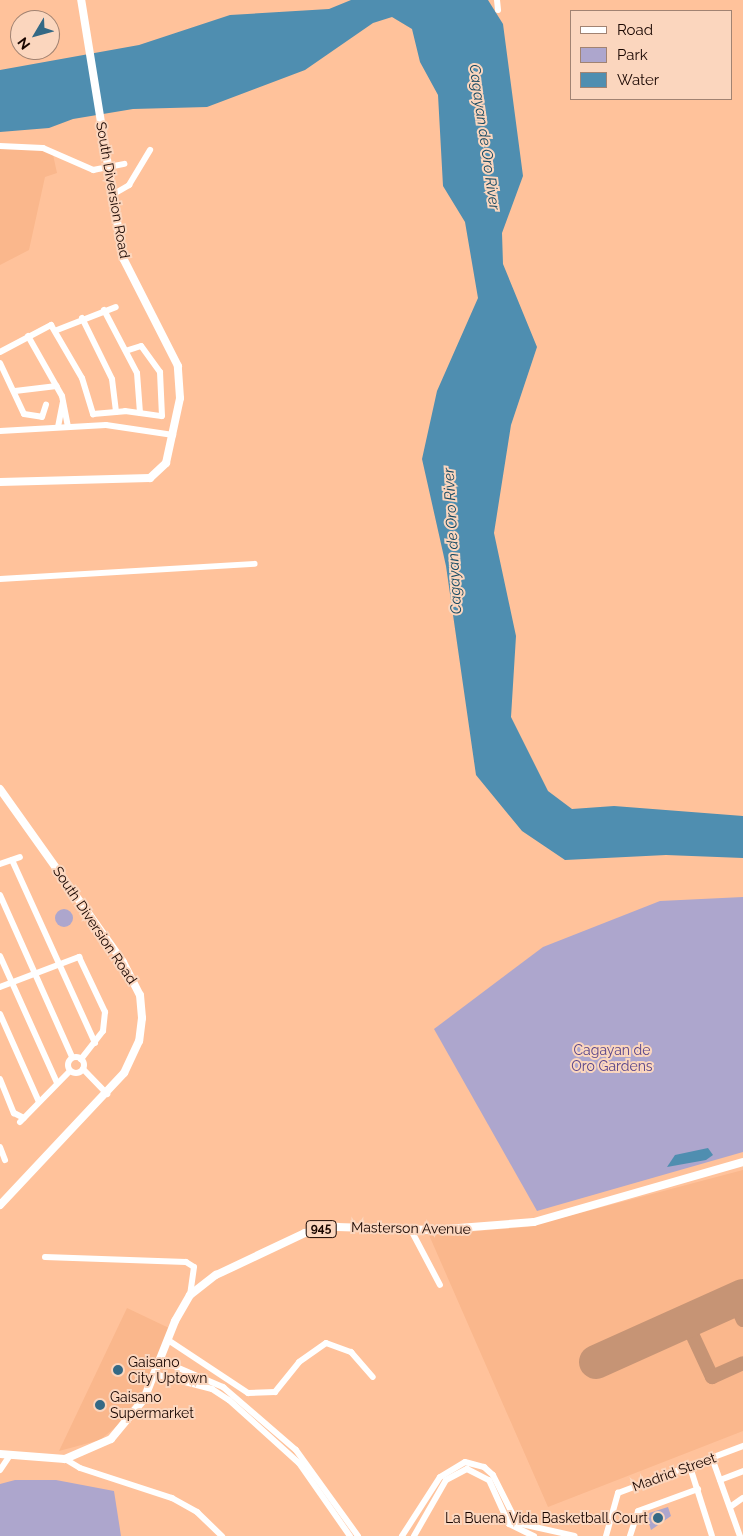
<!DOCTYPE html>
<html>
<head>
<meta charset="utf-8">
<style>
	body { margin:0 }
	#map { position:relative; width:743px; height:1536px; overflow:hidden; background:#ffc29b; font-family:Raleway,sans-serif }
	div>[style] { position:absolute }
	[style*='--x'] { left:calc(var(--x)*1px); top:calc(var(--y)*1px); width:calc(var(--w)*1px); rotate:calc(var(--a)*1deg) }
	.built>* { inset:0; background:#fab78c }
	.green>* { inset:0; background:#ada6cd }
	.round { border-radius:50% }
	.water>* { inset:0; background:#4f8eb0 }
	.taxiway>* { height:14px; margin:-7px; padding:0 7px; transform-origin:7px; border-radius:7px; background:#c69475 }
	.runway>* { height:34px; margin:-17px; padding:0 17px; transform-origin:17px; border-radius:17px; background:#c69475 }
	.minor>* { height:6px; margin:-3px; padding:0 3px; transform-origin:3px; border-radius:3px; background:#fff }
	.minor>.ring { margin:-3px; padding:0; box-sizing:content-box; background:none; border:6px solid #fff; border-radius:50% }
	.major>* { height:8px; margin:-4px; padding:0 4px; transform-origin:4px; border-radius:4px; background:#fff }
	.dots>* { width:14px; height:14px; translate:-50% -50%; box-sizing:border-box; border:2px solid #fbd6be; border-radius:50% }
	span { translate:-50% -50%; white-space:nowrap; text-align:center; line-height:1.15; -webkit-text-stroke:4px #fbd6be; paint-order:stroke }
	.shield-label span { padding:1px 4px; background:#fbd6be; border:1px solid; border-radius:4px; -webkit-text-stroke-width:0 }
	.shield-label { font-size:12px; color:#190600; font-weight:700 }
	.street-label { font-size:14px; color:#190600 }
	.park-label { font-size:14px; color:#57448a }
	.poi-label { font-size:14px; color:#190600 }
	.left { translate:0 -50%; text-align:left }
	.right { translate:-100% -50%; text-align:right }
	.water-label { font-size:15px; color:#174a63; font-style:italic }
	.legend { position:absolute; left:570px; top:10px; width:162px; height:90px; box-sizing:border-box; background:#fbd6be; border:1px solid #a18372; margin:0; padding:6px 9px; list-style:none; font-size:15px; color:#190600 }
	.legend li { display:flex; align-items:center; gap:10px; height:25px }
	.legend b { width:25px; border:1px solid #a18372 }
	.north { position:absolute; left:10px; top:10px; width:50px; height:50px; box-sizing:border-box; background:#fbd6be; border:1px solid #a18372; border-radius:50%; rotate:233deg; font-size:14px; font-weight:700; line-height:20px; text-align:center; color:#190600 }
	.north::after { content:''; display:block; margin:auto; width:18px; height:22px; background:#346985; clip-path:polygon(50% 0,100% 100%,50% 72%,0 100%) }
</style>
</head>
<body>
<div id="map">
	<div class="built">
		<i style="clip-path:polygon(0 149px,52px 150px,57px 173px,45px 177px,29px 250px,0 265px)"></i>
		<i style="clip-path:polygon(743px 1170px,743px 1431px,548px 1507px,429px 1235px,527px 1227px)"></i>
		<i style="clip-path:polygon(127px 1308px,169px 1328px,141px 1394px,117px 1426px,100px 1440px,59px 1451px)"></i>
	</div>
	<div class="green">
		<i style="clip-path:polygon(743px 897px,743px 1152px,537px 1211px,434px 1029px,543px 947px,660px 901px)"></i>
		<i class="round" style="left:55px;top:909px;width:18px;height:18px"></i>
		<i style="clip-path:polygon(15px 1480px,56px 1480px,114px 1491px,121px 1536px,0 1536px,0 1484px)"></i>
		<i style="clip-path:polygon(668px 1507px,671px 1516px,651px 1530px,646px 1514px)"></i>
	</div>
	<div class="water">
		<i style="clip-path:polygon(351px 0,488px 0,503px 24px,523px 176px,502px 233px,503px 264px,537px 347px,511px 425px,494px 533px,516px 636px,511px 717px,548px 791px,572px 809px,614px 806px,743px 816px,743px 858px,666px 855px,565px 860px,522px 831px,476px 775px,446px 566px,422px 459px,437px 391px,478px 298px,465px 222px,443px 186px,438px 95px,420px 62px,412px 29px,392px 17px,373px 23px,305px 70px,207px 107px,133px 109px,73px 119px,49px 128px,0 132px,0 70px,139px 45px,230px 15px,329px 9px)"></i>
		<i style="clip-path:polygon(708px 1148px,713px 1155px,706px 1160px,667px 1167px,675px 1155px)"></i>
	</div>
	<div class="taxiway">
		<i style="--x:734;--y:1300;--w:22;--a:66"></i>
		<i style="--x:686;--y:1321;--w:62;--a:65.1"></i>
		<i style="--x:712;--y:1377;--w:34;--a:-24"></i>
	</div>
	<div class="runway">
		<i style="--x:596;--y:1362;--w:161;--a:-24.2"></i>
	</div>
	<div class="minor">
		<i style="--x:497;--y:0;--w:10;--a:84"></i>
		<i style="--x:0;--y:146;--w:43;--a:2.7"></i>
		<i style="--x:43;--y:148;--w:55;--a:23.7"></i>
		<i style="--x:93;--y:170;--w:32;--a:-11"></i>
		<i style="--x:112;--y:195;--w:20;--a:-30"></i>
		<i style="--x:129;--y:185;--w:41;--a:-59"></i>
		<i style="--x:104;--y:310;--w:71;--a:62.4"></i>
		<i style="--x:137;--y:373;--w:40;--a:85.7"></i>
		<i style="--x:82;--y:318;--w:68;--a:63.8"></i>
		<i style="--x:112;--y:379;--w:33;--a:83"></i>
		<i style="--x:57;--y:330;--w:63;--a:-21.3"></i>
		<i style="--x:28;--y:336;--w:69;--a:60.5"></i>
		<i style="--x:62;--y:396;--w:31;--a:79"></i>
		<i style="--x:0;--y:352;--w:58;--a:-27.9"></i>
		<i style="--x:51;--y:325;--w:61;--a:59.7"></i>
		<i style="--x:82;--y:378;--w:38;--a:73"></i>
		<i style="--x:93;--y:414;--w:32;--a:-5"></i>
		<i style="--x:125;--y:411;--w:37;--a:8"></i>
		<i style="--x:162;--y:416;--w:44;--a:-92.6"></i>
		<i style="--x:160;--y:372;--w:32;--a:-126"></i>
		<i style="--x:141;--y:346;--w:16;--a:162"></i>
		<i style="--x:0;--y:363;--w:56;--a:64.8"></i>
		<i style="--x:24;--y:414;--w:18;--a:9"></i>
		<i style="--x:42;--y:417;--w:13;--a:-72"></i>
		<i style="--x:15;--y:391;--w:42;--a:-6.8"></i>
		<i style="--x:58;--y:427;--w:25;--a:-79"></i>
		<i style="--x:0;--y:431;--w:106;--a:-3.2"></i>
		<i style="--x:106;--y:425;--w:68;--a:8.5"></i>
		<i style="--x:0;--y:579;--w:255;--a:-3.4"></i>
		<i style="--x:12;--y:860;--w:201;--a:65.6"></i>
		<i style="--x:0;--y:864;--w:21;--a:-19"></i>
		<i style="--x:0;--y:895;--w:177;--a:66"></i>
		<i style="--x:0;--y:956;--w:139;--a:65.8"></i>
		<i style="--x:0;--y:987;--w:85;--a:-20.8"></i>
		<i style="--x:79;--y:957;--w:61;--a:64.7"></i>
		<i style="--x:105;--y:1012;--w:19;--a:96"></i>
		<i style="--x:103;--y:1031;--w:36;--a:128"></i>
		<i style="--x:0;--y:1014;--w:96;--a:66.1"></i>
		<i class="ring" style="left:68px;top:1057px;width:10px;height:10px"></i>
		<i style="--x:83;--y:1069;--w:35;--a:46"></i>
		<i style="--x:0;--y:1079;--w:37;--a:68"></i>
		<i style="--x:14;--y:1113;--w:11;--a:27"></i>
		<i style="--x:20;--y:1122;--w:71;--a:-45.6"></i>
		<i style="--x:0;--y:1147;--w:14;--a:69"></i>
		<i style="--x:411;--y:1230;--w:62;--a:62.2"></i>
		<i style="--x:45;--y:1257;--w:141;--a:2"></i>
		<i style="--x:186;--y:1262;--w:9;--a:32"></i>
		<i style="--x:194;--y:1267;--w:28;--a:98"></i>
		<i style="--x:168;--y:1340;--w:96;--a:33.5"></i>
		<i style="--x:248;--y:1393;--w:27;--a:-2"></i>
		<i style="--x:275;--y:1392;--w:38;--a:-51"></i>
		<i style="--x:299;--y:1362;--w:33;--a:-35"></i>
		<i style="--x:326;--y:1343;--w:27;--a:20"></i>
		<i style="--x:351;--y:1352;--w:33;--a:49"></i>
		<i style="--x:160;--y:1360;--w:69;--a:23.2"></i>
		<i style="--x:223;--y:1387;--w:96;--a:40.8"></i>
		<i style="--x:296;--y:1450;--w:106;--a:54.2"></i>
		<i style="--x:154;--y:1374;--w:60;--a:14.5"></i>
		<i style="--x:212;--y:1389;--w:20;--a:33"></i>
		<i style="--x:229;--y:1400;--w:94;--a:42"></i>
		<i style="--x:299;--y:1463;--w:89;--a:55.1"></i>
		<i style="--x:712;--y:1458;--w:83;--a:70.3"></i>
		<i style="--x:65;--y:1459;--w:17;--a:31"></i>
		<i style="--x:80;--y:1468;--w:97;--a:18.1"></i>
		<i style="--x:172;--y:1498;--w:29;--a:29"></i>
		<i style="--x:197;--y:1512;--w:35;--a:44"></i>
		<i style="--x:690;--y:1467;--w:72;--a:72.3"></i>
		<i style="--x:0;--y:1470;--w:18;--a:-56"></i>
		<i style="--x:720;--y:1480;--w:25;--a:-21"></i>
		<i style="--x:730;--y:1507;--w:16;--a:-35"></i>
		<i style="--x:402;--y:1536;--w:70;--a:-57.2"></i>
		<i style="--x:440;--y:1477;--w:29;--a:-31"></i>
		<i style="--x:465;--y:1462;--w:20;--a:15"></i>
		<i style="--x:484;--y:1467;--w:12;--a:42"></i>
		<i style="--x:493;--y:1475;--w:54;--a:63.4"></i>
		<i style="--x:517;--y:1523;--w:59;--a:12.6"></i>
		<i style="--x:414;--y:1536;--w:64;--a:-60.3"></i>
		<i style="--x:446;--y:1480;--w:24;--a:-28"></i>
		<i style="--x:467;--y:1469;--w:25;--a:27"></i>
		<i style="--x:489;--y:1480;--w:48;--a:65.6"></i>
		<i style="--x:509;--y:1524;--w:28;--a:26"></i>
		<i style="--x:606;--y:1536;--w:45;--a:-74.4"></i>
		<i style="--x:618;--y:1493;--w:134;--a:-20.6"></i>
		<i style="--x:630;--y:1536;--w:26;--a:-72"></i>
		<i style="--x:638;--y:1511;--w:64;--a:-20.1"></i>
	</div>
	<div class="major">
		<i style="--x:0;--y:482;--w:150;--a:-1.5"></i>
		<i style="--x:150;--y:478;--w:22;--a:-43"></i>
		<i style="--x:166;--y:463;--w:66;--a:-77.8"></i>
		<i style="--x:180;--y:398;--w:32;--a:-94"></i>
		<i style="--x:178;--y:366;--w:121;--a:-117"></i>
		<i style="--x:123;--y:258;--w:261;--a:-99.2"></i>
		<i style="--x:0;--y:789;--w:212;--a:54.6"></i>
		<i style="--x:123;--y:962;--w:37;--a:63"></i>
		<i style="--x:140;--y:995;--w:23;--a:85"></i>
		<i style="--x:142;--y:1018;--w:23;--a:97"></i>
		<i style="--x:139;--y:1041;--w:35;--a:115"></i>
		<i style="--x:124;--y:1073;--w:181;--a:133.2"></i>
		<i style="--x:0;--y:1454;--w:65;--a:4.4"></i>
		<i style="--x:65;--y:1459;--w:50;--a:-23.5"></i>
		<i style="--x:111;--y:1439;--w:52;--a:-50.5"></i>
		<i style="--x:144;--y:1399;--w:84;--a:-68.3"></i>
		<i style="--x:175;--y:1321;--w:30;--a:-60"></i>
		<i style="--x:190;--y:1295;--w:33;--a:-38"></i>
		<i style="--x:216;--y:1275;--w:98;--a:-25.3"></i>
		<i style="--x:305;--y:1233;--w:33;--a:-11"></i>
		<i style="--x:337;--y:1227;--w:96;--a:1.8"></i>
		<i style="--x:433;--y:1230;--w:101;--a:-4.5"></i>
		<i style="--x:534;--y:1222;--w:217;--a:-16"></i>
	</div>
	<div class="dots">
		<i style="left:118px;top:1370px;background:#346985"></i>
		<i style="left:100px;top:1405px;background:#346985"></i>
		<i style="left:658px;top:1518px;background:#346985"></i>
	</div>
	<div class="shield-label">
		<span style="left:321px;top:1229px">945</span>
	</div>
	<div class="street-label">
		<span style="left:113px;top:190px;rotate:80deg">South Diversion Road</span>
		<span style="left:95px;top:925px;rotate:56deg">South Diversion Road</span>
		<span style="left:411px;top:1228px;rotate:1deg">Masterson Avenue</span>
		<span style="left:674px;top:1472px;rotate:-20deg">Madrid Street</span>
	</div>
	<div class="park-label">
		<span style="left:612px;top:1058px">Cagayan de<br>Oro Gardens</span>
	</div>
	<div class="poi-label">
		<span class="left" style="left:128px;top:1370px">Gaisano<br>City Uptown</span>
		<span class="left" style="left:110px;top:1405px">Gaisano<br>Supermarket</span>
		<span class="right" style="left:648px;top:1518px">La Buena Vida Basketball Court</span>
	</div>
	<div class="water-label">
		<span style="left:484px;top:137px;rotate:82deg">Cagayan de Oro River</span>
		<span style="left:453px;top:541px;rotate:-93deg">Cagayan de Oro River</span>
	</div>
	<ul class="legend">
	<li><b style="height:6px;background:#fff"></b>Road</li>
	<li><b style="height:14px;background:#ada6cd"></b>Park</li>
	<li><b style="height:14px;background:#4f8eb0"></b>Water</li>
	</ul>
	<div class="north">N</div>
</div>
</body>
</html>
